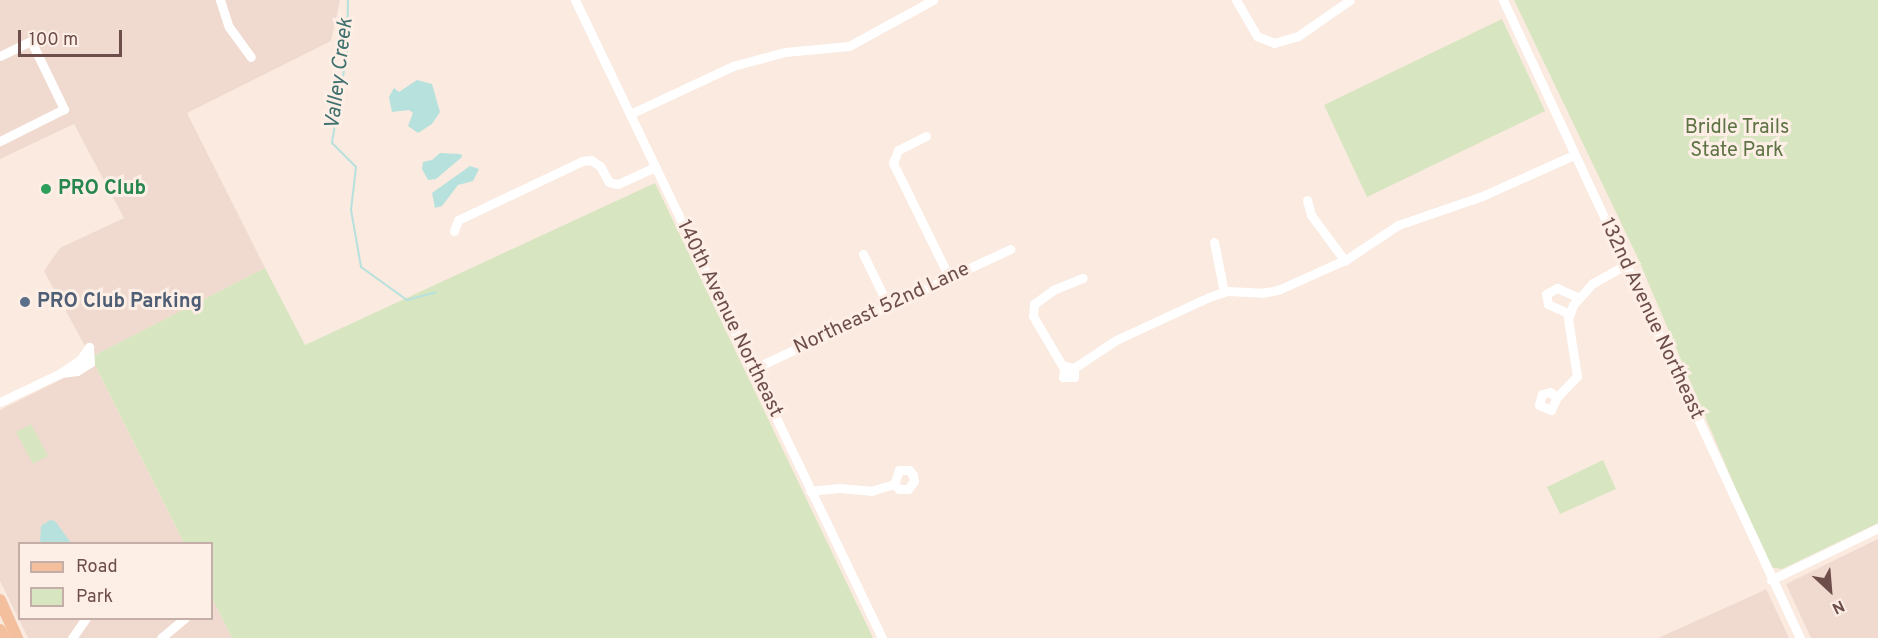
<!DOCTYPE html>
<html>
<head>
<meta charset="utf-8">
<style>
	body { margin:0 }
	#map { position:relative; width:1878px; height:638px; overflow:hidden; background:#faeae0; font-family:Overpass,sans-serif }
	div>[style] { position:absolute }
	[style*='--x'] { left:calc(var(--x)*1px); top:calc(var(--y)*1px); width:calc(var(--w)*1px); rotate:calc(var(--a)*1deg) }
	.residential>* { inset:0; background:#f0dacf }
	.green>* { inset:0; background:#d8e5c1 }
	.water>* { inset:0; background:#b7e1dd }
	.stream>* { height:2px; margin:-1px; padding:0 1px; transform-origin:1px; border-radius:1px; background:#b7e1dd }
	.minor>* { height:9px; margin:-4.5px; padding:0 4.5px; transform-origin:4.5px; border-radius:4.5px; background:#fff }
	.major>* { height:12px; margin:-6px; padding:0 6px; transform-origin:6px; border-radius:6px; background:#f4bf9d }
	.dots>* { width:16px; height:16px; translate:-50% -50%; box-sizing:border-box; border:3px solid #fdeee6; border-radius:50% }
	span { translate:-50% -50%; white-space:nowrap; text-align:center; line-height:1.15; -webkit-text-stroke:6px #fdeee6; paint-order:stroke }
	.park-label { font-size:20px; color:#5d7343 }
	.leisure-label { font-size:20px; color:#27864d; font-weight:700 }
	.left { translate:0 -50%; text-align:left }
	.service-label { font-size:20px; color:#4e5e75; font-weight:700 }
	.street-label { font-size:20px; color:#6e4e4a }
	.water-label { font-size:21px; color:#40726f; font-style:italic }
	.legend { position:absolute; left:18px; top:542px; width:195px; height:78px; box-sizing:border-box; background:#fdeee6; border:2px solid #c4aea8; margin:0; padding:8px 10px; list-style:none; font-size:18px; color:#6e4e4a }
	.legend li { display:flex; align-items:center; gap:12px; height:30px }
	.legend b { width:30px; border:2px solid #c4aea8 }
	.north { position:absolute; left:1800px; top:560px; width:60px; height:60px; -webkit-text-stroke:4px #fdeee6; paint-order:stroke; rotate:154deg; font-size:16px; font-weight:700; line-height:24px; text-align:center; color:#6e4e4a }
	.north::after { content:''; display:block; margin:auto; width:21px; height:27px; background:#6e4e4a; clip-path:polygon(50% 0,100% 100%,50% 72%,0 100%) }
	.scale { position:absolute; left:18px; top:30px; width:104px; height:27px; box-sizing:border-box; border:3px solid #6e4e4a; border-top:0; padding-left:8px; font-size:18px; line-height:21px; white-space:nowrap; color:#6e4e4a; -webkit-text-stroke:4px #fdeee6; paint-order:stroke }
</style>
</head>
<body>
<div id="map">
	<div class="residential">
		<i style="clip-path:polygon(0 0,340px 0,331px 41px,187px 113px,265px 268px,91px 357px,44px 271px,60px 248px,124px 218px,74px 124px,0 159px)"></i>
		<i style="clip-path:polygon(94px 363px,184px 543px,20px 544px,20px 618px,212px 618px,212px 598px,232px 638px,28px 638px,0 581px,0 410px)"></i>
		<i style="clip-path:polygon(1878px 539px,1878px 638px,1811px 638px,1786px 584px)"></i>
		<i style="clip-path:polygon(1766px 589px,1789px 638px,1658px 638px,1754px 595px)"></i>
	</div>
	<div class="green">
		<i style="clip-path:polygon(1514px 0,1878px 0,1878px 523px,1782px 569px,1769px 567px,1637px 256px)"></i>
		<i style="clip-path:polygon(1502px 19px,1545px 111px,1367px 197px,1324px 105px)"></i>
		<i style="clip-path:polygon(655px 183px,873px 638px,232px 638px,212px 598px,212px 544px,184px 543px,91px 357px,265px 268px,305px 345px)"></i>
		<i style="clip-path:polygon(31px 424px,48px 456px,33px 464px,16px 432px)"></i>
		<i style="clip-path:polygon(1603px 460px,1616px 489px,1560px 514px,1547px 487px)"></i>
	</div>
	<div class="water">
		<i style="clip-path:polygon(417px 80px,432px 84px,440px 112px,432px 124px,418px 133px,408px 126px,413px 113px,409px 110px,392px 112px,389px 97px,394px 88px,399px 92px)"></i>
		<i style="clip-path:polygon(440px 153px,461px 154px,462px 157px,436px 179px,428px 180px,422px 169px,423px 162px,432px 160px)"></i>
		<i style="clip-path:polygon(470px 166px,479px 169px,473px 181px,458px 185px,442px 206px,435px 208px,432px 193px)"></i>
		<i style="clip-path:polygon(50px 520px,55px 521px,71px 543px,40px 543px,41px 526px)"></i>
	</div>
	<div class="stream">
		<i style="--x:348;--y:0;--w:52;--a:91.1"></i>
		<i style="--x:347;--y:52;--w:92;--a:99.4"></i>
		<i style="--x:332;--y:143;--w:34;--a:45"></i>
		<i style="--x:356;--y:167;--w:43;--a:96.6"></i>
		<i style="--x:351;--y:210;--w:58;--a:80"></i>
		<i style="--x:361;--y:267;--w:57;--a:35.7"></i>
		<i style="--x:407;--y:300;--w:30;--a:-15"></i>
	</div>
	<div class="minor">
		<i style="--x:220;--y:0;--w:28;--a:72"></i>
		<i style="--x:229;--y:27;--w:37;--a:54"></i>
		<i style="--x:575;--y:0;--w:708;--a:64.3"></i>
		<i style="--x:1236;--y:0;--w:42;--a:59.7"></i>
		<i style="--x:1257;--y:36;--w:18;--a:22"></i>
		<i style="--x:1274;--y:43;--w:25;--a:-16"></i>
		<i style="--x:1298;--y:36;--w:63;--a:-34.7"></i>
		<i style="--x:1503;--y:0;--w:704;--a:65.04"></i>
		<i style="--x:0;--y:56;--w:34;--a:-26"></i>
		<i style="--x:31;--y:41;--w:76;--a:64.1"></i>
		<i style="--x:64;--y:109;--w:72;--a:153.4"></i>
		<i style="--x:630;--y:114;--w:114;--a:-25"></i>
		<i style="--x:733;--y:66;--w:54;--a:-15.1"></i>
		<i style="--x:785;--y:52;--w:64;--a:-5.4"></i>
		<i style="--x:849;--y:46;--w:96;--a:-28.7"></i>
		<i style="--x:926;--y:136;--w:31;--a:153"></i>
		<i style="--x:898;--y:150;--w:14;--a:111"></i>
		<i style="--x:893;--y:163;--w:127;--a:63.8"></i>
		<i style="--x:1307;--y:200;--w:16;--a:75"></i>
		<i style="--x:1311;--y:215;--w:57;--a:53.5"></i>
		<i style="--x:454;--y:231;--w:12;--a:-70"></i>
		<i style="--x:458;--y:220;--w:137;--a:-25.4"></i>
		<i style="--x:582;--y:161;--w:9;--a:-6"></i>
		<i style="--x:591;--y:160;--w:11;--a:34"></i>
		<i style="--x:600;--y:166;--w:18;--a:61"></i>
		<i style="--x:609;--y:182;--w:9;--a:13"></i>
		<i style="--x:618;--y:184;--w:41;--a:-24.7"></i>
		<i style="--x:1214;--y:242;--w:51;--a:78.7"></i>
		<i style="--x:863;--y:254;--w:57;--a:63.9"></i>
		<i style="--x:1570;--y:314;--w:24;--a:-156"></i>
		<i style="--x:1548;--y:304;--w:10;--a:-101"></i>
		<i style="--x:1546;--y:294;--w:13;--a:-29"></i>
		<i style="--x:1557;--y:288;--w:24;--a:24"></i>
		<i style="--x:1063;--y:367;--w:59;--a:-120.5"></i>
		<i style="--x:1033;--y:316;--w:12;--a:-85"></i>
		<i style="--x:1034;--y:304;--w:24;--a:-36"></i>
		<i style="--x:1053;--y:290;--w:32;--a:-22"></i>
		<i style="--x:1074;--y:368;--w:9;--a:90"></i>
		<i style="--x:1074;--y:377;--w:11;--a:180"></i>
		<i style="--x:1063;--y:377;--w:11;--a:-80"></i>
		<i style="--x:1065;--y:366;--w:9;--a:13"></i>
		<i style="--x:1074;--y:368;--w:50;--a:-33.7"></i>
		<i style="--x:1116;--y:340;--w:102;--a:-24.8"></i>
		<i style="--x:1209;--y:297;--w:20;--a:-18"></i>
		<i style="--x:1228;--y:291;--w:34;--a:3"></i>
		<i style="--x:1262;--y:293;--w:16;--a:-11"></i>
		<i style="--x:1278;--y:290;--w:76;--a:-24.2"></i>
		<i style="--x:1347;--y:259;--w:61;--a:-33.7"></i>
		<i style="--x:1398;--y:225;--w:87;--a:-18.9"></i>
		<i style="--x:1480;--y:197;--w:103;--a:-24.1"></i>
		<i style="--x:753;--y:369;--w:284;--a:-25"></i>
		<i style="--x:61;--y:373;--w:16;--a:-7"></i>
		<i style="--x:77;--y:371;--w:15;--a:-32"></i>
		<i style="--x:90;--y:363;--w:16;--a:-94"></i>
		<i style="--x:1557;--y:397;--w:14;--a:115"></i>
		<i style="--x:1551;--y:410;--w:13;--a:-157"></i>
		<i style="--x:1539;--y:405;--w:11;--a:-75"></i>
		<i style="--x:1542;--y:394;--w:8;--a:-14"></i>
		<i style="--x:1550;--y:392;--w:9;--a:36"></i>
		<i style="--x:1557;--y:397;--w:29;--a:-46"></i>
		<i style="--x:1577;--y:376;--w:58;--a:-99"></i>
		<i style="--x:1568;--y:319;--w:15;--a:-70"></i>
		<i style="--x:1573;--y:305;--w:30;--a:-48"></i>
		<i style="--x:1593;--y:283;--w:37;--a:-29"></i>
		<i style="--x:0;--y:402;--w:65;--a:-25.4"></i>
		<i style="--x:59;--y:374;--w:25;--a:-34"></i>
		<i style="--x:80;--y:360;--w:16;--a:-55"></i>
		<i style="--x:810;--y:491;--w:29;--a:-6"></i>
		<i style="--x:839;--y:488;--w:32;--a:5"></i>
		<i style="--x:871;--y:491;--w:24;--a:-17"></i>
		<i style="--x:894;--y:484;--w:15;--a:-70"></i>
		<i style="--x:899;--y:470;--w:10;--a:0"></i>
		<i style="--x:909;--y:470;--w:6;--a:51"></i>
		<i style="--x:913;--y:475;--w:6;--a:81"></i>
		<i style="--x:914;--y:481;--w:10;--a:127"></i>
		<i style="--x:908;--y:489;--w:9;--a:180"></i>
		<i style="--x:899;--y:489;--w:7;--a:-135"></i>
		<i style="--x:1771;--y:580;--w:119;--a:-25.9"></i>
		<i style="--x:72;--y:638;--w:24;--a:-55"></i>
		<i style="--x:161;--y:638;--w:31;--a:-40"></i>
	</div>
	<div class="major">
		<i style="--x:0;--y:600;--w:42;--a:65.9"></i>
		<i style="--x:0;--y:630;--w:9;--a:63"></i>
	</div>
	<div class="dots">
		<i style="left:46px;top:189px;background:#2e9e5b"></i>
		<i style="left:25px;top:302px;background:#5c6f8a"></i>
	</div>
	<div class="park-label">
		<span style="left:1737px;top:140px">Bridle Trails<br>State Park</span>
	</div>
	<div class="leisure-label">
		<span class="left" style="left:58px;top:189px">PRO Club</span>
	</div>
	<div class="service-label">
		<span class="left" style="left:37px;top:302px">PRO Club Parking</span>
	</div>
	<div class="street-label">
		<span style="left:882px;top:309px;rotate:-25deg">Northeast 52nd Lane</span>
		<span style="left:729px;top:319px;rotate:64deg">140th Avenue Northeast</span>
		<span style="left:1651px;top:319px;rotate:65deg">132nd Avenue Northeast</span>
	</div>
	<div class="water-label">
		<span style="left:340px;top:74px;rotate:-83deg">Valley Creek</span>
	</div>
	<ul class="legend">
	<li><b style="height:8px;background:#f4bf9d"></b>Road</li>
	<li><b style="height:16px;background:#d8e5c1"></b>Park</li>
	</ul>
	<div class="north">N</div>
	<div class="scale">100 m</div>
</div>
</body>
</html>
